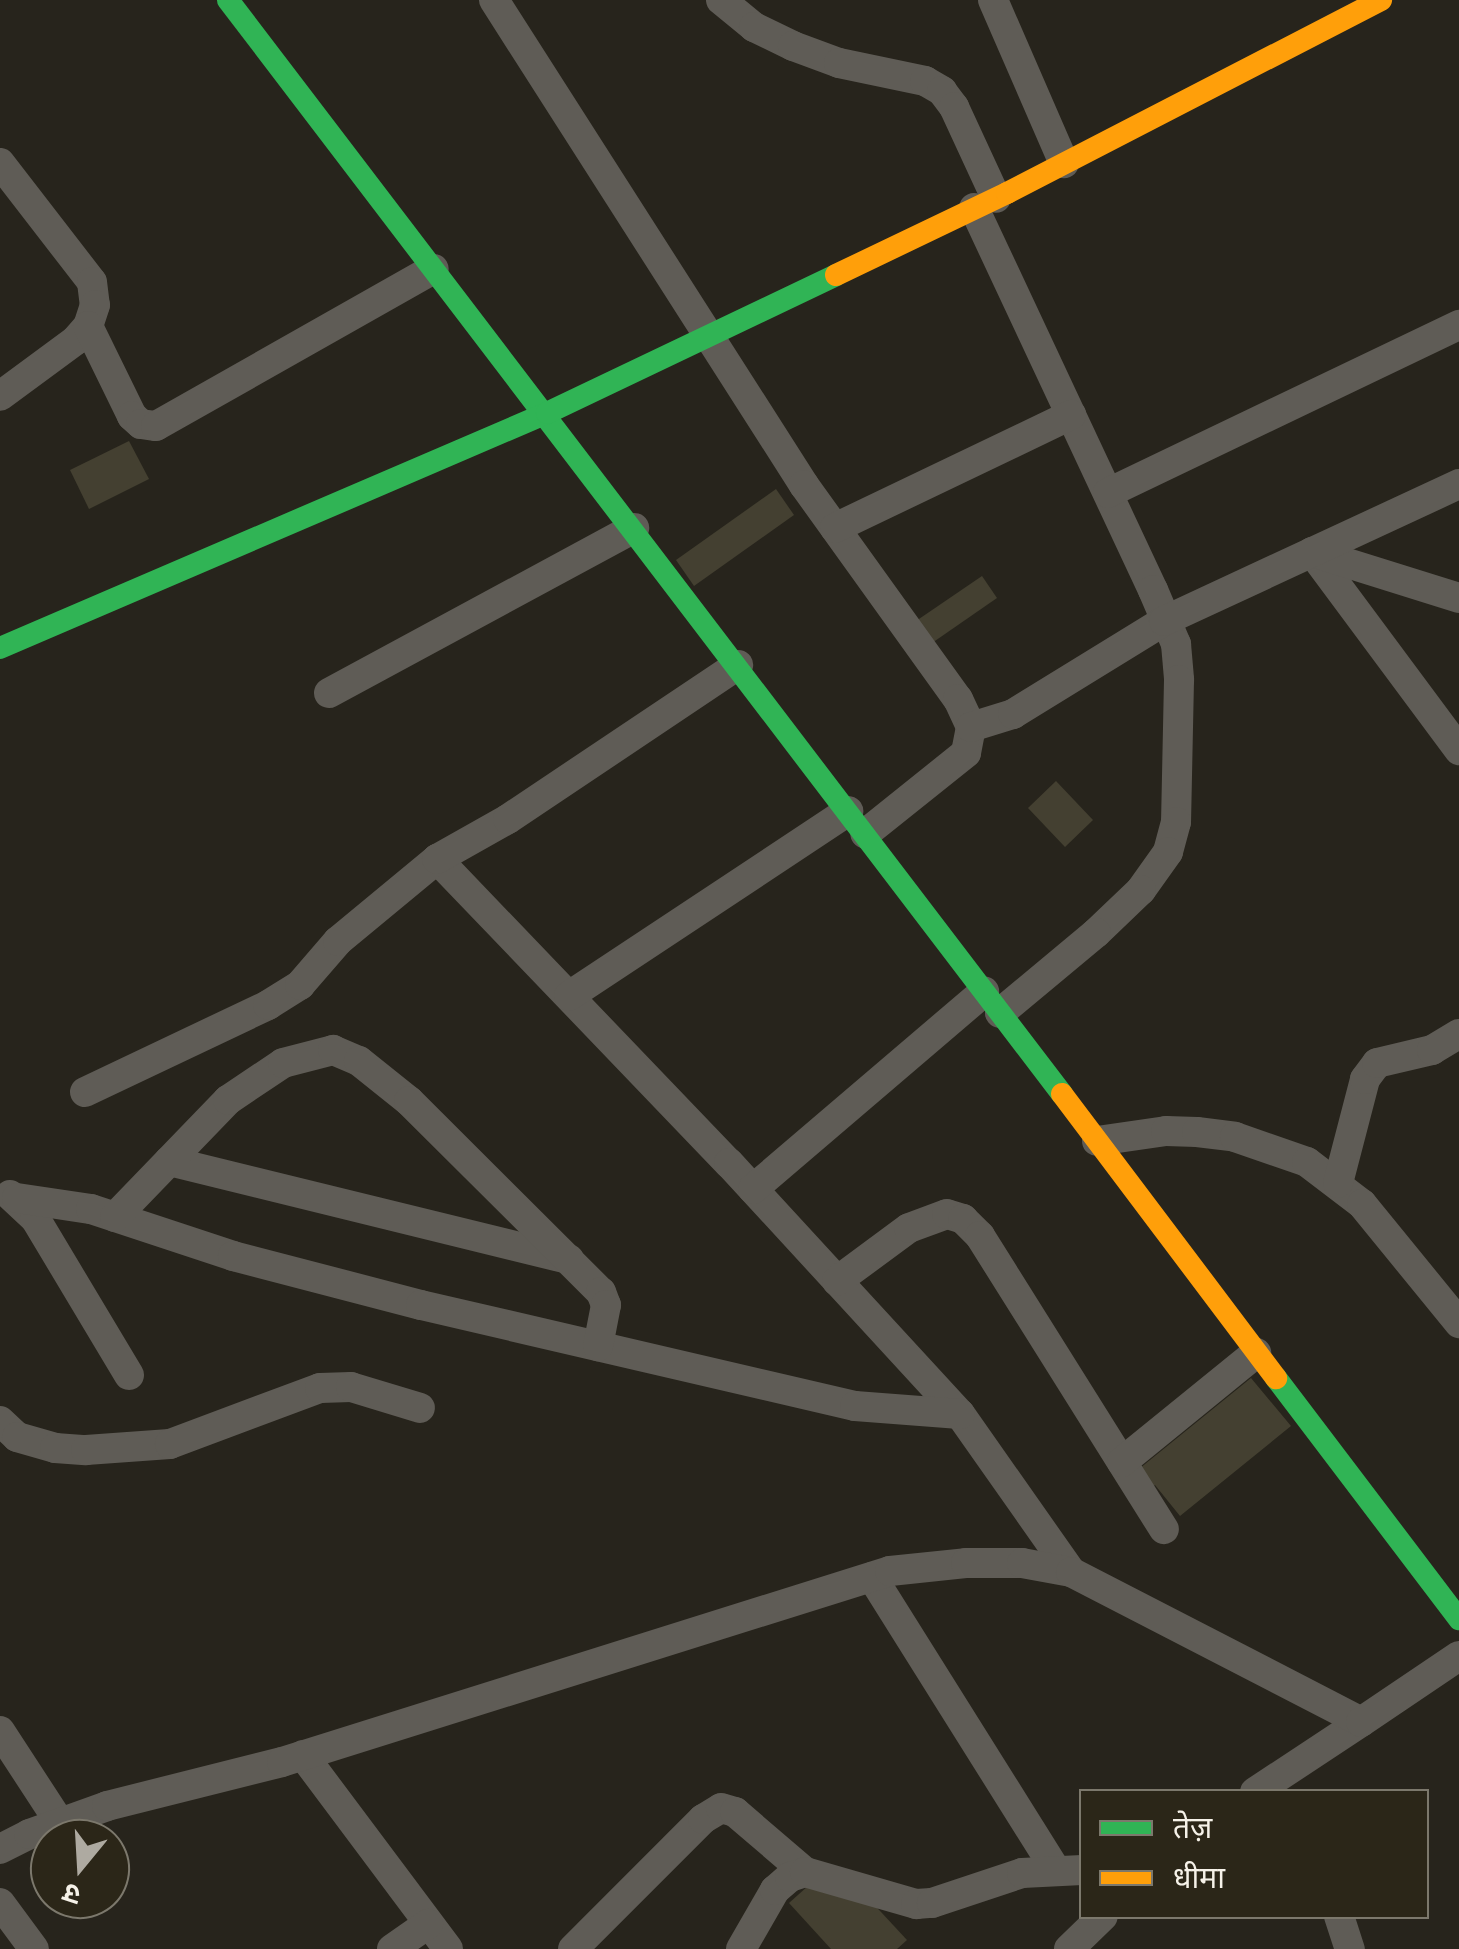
<!DOCTYPE html>
<html>
<head>
<meta charset="utf-8">
<style>
	body { margin:0 }
	#map { position:relative; width:1459px; height:1949px; overflow:hidden; background:#27241c; font-family:"Playfair Display","Noto Sans Devanagari",serif }
	div>[style] { position:absolute }
	[style*='--x'] { left:calc(var(--x)*1px); top:calc(var(--y)*1px); width:calc(var(--w)*1px); rotate:calc(var(--a)*1deg) }
	.building>* { inset:0; background:#444031 }
	.street>* { height:30px; margin:-15px; padding:0 15px; transform-origin:15px; border-radius:15px; background:#5f5c56 }
	.fast>* { height:22px; margin:-11px; padding:0 11px; transform-origin:11px; border-radius:11px; background:#30b455 }
	.slow>* { height:22px; margin:-11px; padding:0 11px; transform-origin:11px; border-radius:11px; background:#ff9f0a }
	span { translate:-50% -50%; white-space:nowrap; text-align:center; line-height:1.15; -webkit-text-stroke:9px #2b2618; paint-order:stroke }
	.legend { position:absolute; left:1079px; top:1789px; width:350px; height:130px; box-sizing:border-box; background:#2b2618; border:2px solid #7c786c; margin:0; padding:12px 18px; list-style:none; font-size:30px; color:#f6f2e9 }
	.legend li { display:flex; align-items:center; gap:20px; height:50px }
	.legend b { width:50px; border:2px solid #7c786c }
	.north { position:absolute; left:30px; top:1819px; width:100px; height:100px; box-sizing:border-box; background:#2b2618; border:2px solid #7c786c; border-radius:50%; rotate:198deg; font-size:28px; font-weight:700; line-height:40px; text-align:center; color:#f6f2e9 }
	.north::after { content:''; display:block; margin:auto; width:35px; height:45px; background:#aeaaa1; clip-path:polygon(50% 0,100% 100%,50% 72%,0 100%) }
</style>
</head>
<body>
<div id="map">
	<div class="building">
		<i style="clip-path:polygon(129px 441px,149px 479px,89px 509px,70px 470px)"></i>
		<i style="clip-path:polygon(776px 489px,794px 515px,694px 586px,676px 560px)"></i>
		<i style="clip-path:polygon(982px 576px,997px 598px,932px 643px,916px 621px)"></i>
		<i style="clip-path:polygon(1056px 781px,1093px 820px,1065px 847px,1028px 808px)"></i>
		<i style="clip-path:polygon(1251px 1378px,1291px 1426px,1180px 1516px,1155px 1485px,1148px 1491px,1134px 1473px)"></i>
		<i style="clip-path:polygon(808px 1886px,868px 1898px,907px 1940px,897px 1949px,831px 1949px,789px 1903px)"></i>
	</div>
	<div class="street">
		<i style="--x:494;--y:0;--w:576;--a:57.41"></i>
		<i style="--x:804;--y:485;--w:264;--a:54.3"></i>
		<i style="--x:958;--y:699;--w:31;--a:65"></i>
		<i style="--x:971;--y:727;--w:26;--a:101"></i>
		<i style="--x:966;--y:753;--w:129;--a:141.3"></i>
		<i style="--x:721;--y:0;--w:43;--a:39.3"></i>
		<i style="--x:754;--y:27;--w:43;--a:26"></i>
		<i style="--x:793;--y:46;--w:49;--a:20.3"></i>
		<i style="--x:839;--y:63;--w:88;--a:11.8"></i>
		<i style="--x:925;--y:81;--w:20;--a:30"></i>
		<i style="--x:942;--y:91;--w:20;--a:53"></i>
		<i style="--x:954;--y:107;--w:100;--a:65.2"></i>
		<i style="--x:993;--y:0;--w:178;--a:66.5"></i>
		<i style="--x:0;--y:163;--w:150;--a:52.3"></i>
		<i style="--x:92;--y:282;--w:23;--a:83"></i>
		<i style="--x:95;--y:305;--w:22;--a:108"></i>
		<i style="--x:88;--y:326;--w:18;--a:131"></i>
		<i style="--x:76;--y:340;--w:94;--a:143.6"></i>
		<i style="--x:974;--y:208;--w:422;--a:64.9"></i>
		<i style="--x:1153;--y:590;--w:59;--a:66.9"></i>
		<i style="--x:1176;--y:644;--w:36;--a:85"></i>
		<i style="--x:1179;--y:680;--w:142;--a:91.2"></i>
		<i style="--x:1176;--y:822;--w:31;--a:105"></i>
		<i style="--x:1168;--y:852;--w:47;--a:125.4"></i>
		<i style="--x:1141;--y:890;--w:62;--a:136.3"></i>
		<i style="--x:1096;--y:933;--w:125;--a:140.2"></i>
		<i style="--x:88;--y:326;--w:100;--a:63.9"></i>
		<i style="--x:132;--y:416;--w:12;--a:42"></i>
		<i style="--x:141;--y:424;--w:15;--a:8"></i>
		<i style="--x:156;--y:426;--w:319;--a:-29.5"></i>
		<i style="--x:1108;--y:493;--w:389;--a:-25.6"></i>
		<i style="--x:835;--y:528;--w:262;--a:-25.6"></i>
		<i style="--x:1312;--y:552;--w:247;--a:53.4"></i>
		<i style="--x:1312;--y:552;--w:154;--a:17.4"></i>
		<i style="--x:329;--y:693;--w:347;--a:-28.4"></i>
		<i style="--x:971;--y:727;--w:44;--a:-17.2"></i>
		<i style="--x:1013;--y:714;--w:177;--a:-31.6"></i>
		<i style="--x:1164;--y:621;--w:325;--a:-24.9"></i>
		<i style="--x:437;--y:859;--w:422;--a:46.2"></i>
		<i style="--x:729;--y:1163;--w:341;--a:47.4"></i>
		<i style="--x:960;--y:1414;--w:193;--a:54.9"></i>
		<i style="--x:569;--y:996;--w:335;--a:-33.5"></i>
		<i style="--x:85;--y:1092;--w:203;--a:-25.4"></i>
		<i style="--x:268;--y:1005;--w:38;--a:-32"></i>
		<i style="--x:300;--y:985;--w:58;--a:-49.2"></i>
		<i style="--x:338;--y:941;--w:129;--a:-39.6"></i>
		<i style="--x:437;--y:859;--w:81;--a:-29.4"></i>
		<i style="--x:508;--y:819;--w:277;--a:-33.8"></i>
		<i style="--x:1097;--y:1141;--w:70;--a:-8.2"></i>
		<i style="--x:1166;--y:1131;--w:31;--a:2"></i>
		<i style="--x:1197;--y:1132;--w:38;--a:7"></i>
		<i style="--x:1235;--y:1137;--w:76;--a:19.1"></i>
		<i style="--x:1307;--y:1162;--w:69;--a:37.4"></i>
		<i style="--x:1362;--y:1204;--w:154;--a:50.8"></i>
		<i style="--x:169;--y:1161;--w:412;--a:13.8"></i>
		<i style="--x:1338;--y:1183;--w:107;--a:-75.4"></i>
		<i style="--x:1365;--y:1079;--w:20;--a:-53"></i>
		<i style="--x:1377;--y:1063;--w:57;--a:-13.3"></i>
		<i style="--x:1432;--y:1050;--w:31;--a:-31"></i>
		<i style="--x:753;--y:1189;--w:304;--a:-40.5"></i>
		<i style="--x:10;--y:1195;--w:34;--a:43"></i>
		<i style="--x:35;--y:1218;--w:183;--a:59.1"></i>
		<i style="--x:17;--y:1198;--w:75;--a:8.5"></i>
		<i style="--x:91;--y:1209;--w:150;--a:18.3"></i>
		<i style="--x:233;--y:1256;--w:194;--a:14.6"></i>
		<i style="--x:421;--y:1305;--w:446;--a:13.1"></i>
		<i style="--x:855;--y:1406;--w:105;--a:4.4"></i>
		<i style="--x:115;--y:1217;--w:163;--a:-46"></i>
		<i style="--x:228;--y:1100;--w:66;--a:-33.9"></i>
		<i style="--x:283;--y:1063;--w:52;--a:-14.6"></i>
		<i style="--x:333;--y:1050;--w:28;--a:23"></i>
		<i style="--x:359;--y:1061;--w:64;--a:38.7"></i>
		<i style="--x:409;--y:1101;--w:271;--a:44.9"></i>
		<i style="--x:601;--y:1292;--w:14;--a:69"></i>
		<i style="--x:606;--y:1305;--w:42;--a:101"></i>
		<i style="--x:837;--y:1281;--w:89;--a:-36.4"></i>
		<i style="--x:909;--y:1228;--w:40;--a:-20.2"></i>
		<i style="--x:947;--y:1214;--w:17;--a:17"></i>
		<i style="--x:963;--y:1219;--w:24;--a:45"></i>
		<i style="--x:980;--y:1236;--w:346;--a:57.9"></i>
		<i style="--x:0;--y:1421;--w:23;--a:43"></i>
		<i style="--x:17;--y:1437;--w:40;--a:16"></i>
		<i style="--x:55;--y:1448;--w:31;--a:4"></i>
		<i style="--x:86;--y:1450;--w:84;--a:-4.1"></i>
		<i style="--x:170;--y:1444;--w:160;--a:-20.5"></i>
		<i style="--x:320;--y:1388;--w:31;--a:-2"></i>
		<i style="--x:351;--y:1387;--w:72;--a:16.9"></i>
		<i style="--x:1122;--y:1462;--w:173;--a:-39.1"></i>
		<i style="--x:872;--y:1577;--w:346;--a:57.9"></i>
		<i style="--x:0;--y:1731;--w:110;--a:56.9"></i>
		<i style="--x:303;--y:1755;--w:242;--a:53.2"></i>
		<i style="--x:1255;--y:1792;--w:127;--a:-33.4"></i>
		<i style="--x:0;--y:1849;--w:33;--a:-27"></i>
		<i style="--x:29;--y:1834;--w:83;--a:-19.7"></i>
		<i style="--x:107;--y:1806;--w:180;--a:-14.1"></i>
		<i style="--x:282;--y:1762;--w:637;--a:-17.44"></i>
		<i style="--x:890;--y:1571;--w:76;--a:-6"></i>
		<i style="--x:966;--y:1563;--w:56;--a:0"></i>
		<i style="--x:1022;--y:1563;--w:50;--a:10.4"></i>
		<i style="--x:1071;--y:1572;--w:326;--a:27.3"></i>
		<i style="--x:1361;--y:1722;--w:118;--a:-34"></i>
		<i style="--x:0;--y:1903;--w:57;--a:53.5"></i>
		<i style="--x:1339;--y:1916;--w:35;--a:72"></i>
		<i style="--x:392;--y:1949;--w:44;--a:-34.8"></i>
		<i style="--x:573;--y:1949;--w:184;--a:-45"></i>
		<i style="--x:703;--y:1819;--w:21;--a:-31"></i>
		<i style="--x:721;--y:1808;--w:15;--a:16"></i>
		<i style="--x:735;--y:1812;--w:92;--a:40.6"></i>
		<i style="--x:741;--y:1949;--w:68;--a:-60"></i>
		<i style="--x:775;--y:1890;--w:20;--a:-41"></i>
		<i style="--x:790;--y:1877;--w:16;--a:-18"></i>
		<i style="--x:805;--y:1872;--w:116;--a:16.1"></i>
		<i style="--x:916;--y:1904;--w:16;--a:-4"></i>
		<i style="--x:932;--y:1903;--w:95;--a:-18.4"></i>
		<i style="--x:1022;--y:1873;--w:60;--a:-2.9"></i>
		<i style="--x:1069;--y:1949;--w:47;--a:-44.1"></i>
	</div>
	<div class="fast">
		<i style="--x:228;--y:0;--w:1376;--a:52.68"></i>
		<i style="--x:0;--y:648;--w:595;--a:-23.25"></i>
		<i style="--x:547;--y:413;--w:320;--a:-25.5"></i>
		<i style="--x:1276;--y:1378;--w:303;--a:52.8"></i>
	</div>
	<div class="slow">
		<i style="--x:836;--y:275;--w:190;--a:-25.6"></i>
		<i style="--x:1007;--y:193;--w:421;--a:-27.3"></i>
		<i style="--x:1062;--y:1094;--w:356;--a:53"></i>
	</div>
	<ul class="legend">
	<li><b style="height:12px;background:#30b455"></b>तेज़</li>
	<li><b style="height:12px;background:#ff9f0a"></b>धीमा</li>
	</ul>
	<div class="north">उ</div>
</div>
</body>
</html>
